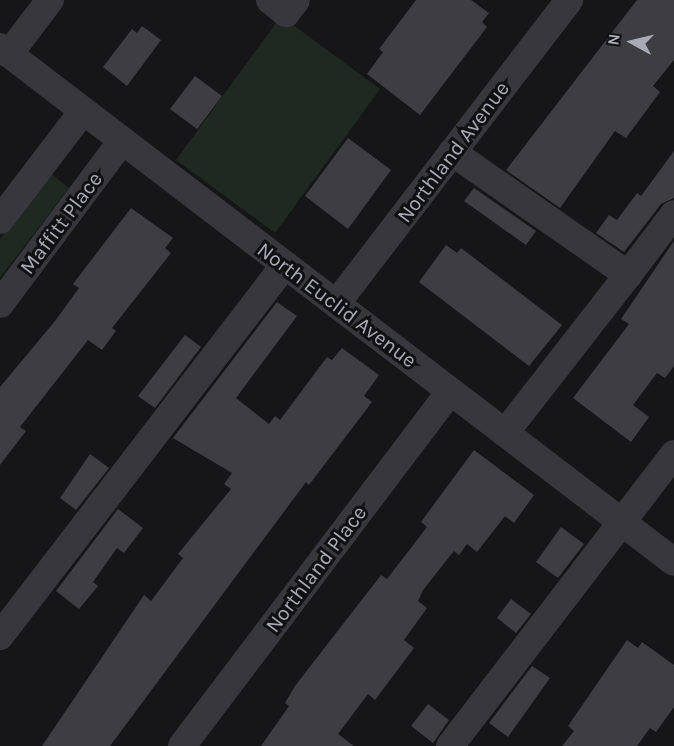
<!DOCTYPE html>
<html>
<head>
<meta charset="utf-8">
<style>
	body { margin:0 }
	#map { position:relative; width:674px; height:746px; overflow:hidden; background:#161618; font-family:Karla,sans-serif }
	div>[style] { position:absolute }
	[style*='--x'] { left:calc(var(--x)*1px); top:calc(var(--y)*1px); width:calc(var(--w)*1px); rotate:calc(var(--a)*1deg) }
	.green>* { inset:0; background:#202822 }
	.building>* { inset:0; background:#3e3e42 }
	.minor>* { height:28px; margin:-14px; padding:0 14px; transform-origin:14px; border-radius:14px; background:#37373d }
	span { translate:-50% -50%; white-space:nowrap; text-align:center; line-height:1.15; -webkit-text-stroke:6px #111113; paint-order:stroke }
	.street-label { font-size:21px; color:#a8aab8 }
	.north { position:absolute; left:602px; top:12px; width:60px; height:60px; -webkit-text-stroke:4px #111113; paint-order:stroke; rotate:278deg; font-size:16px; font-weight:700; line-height:24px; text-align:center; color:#a8aab8 }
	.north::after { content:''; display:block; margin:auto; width:21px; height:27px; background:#a8aab8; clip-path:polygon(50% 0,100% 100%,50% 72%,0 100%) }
</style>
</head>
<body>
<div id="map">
	<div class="green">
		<i style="clip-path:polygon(281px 16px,380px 89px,275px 233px,176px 160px)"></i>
		<i style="clip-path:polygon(50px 173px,69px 188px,0 278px,0 239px)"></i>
	</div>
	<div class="building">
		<i style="clip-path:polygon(416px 0,471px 0,489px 13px,482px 22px,487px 27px,420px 115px,367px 74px,383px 52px,379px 49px)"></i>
		<i style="clip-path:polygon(637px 0,674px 0,674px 60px,653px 86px,660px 92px,626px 138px,615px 131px,560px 208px,506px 170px)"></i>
		<i style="clip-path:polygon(142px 26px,161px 40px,127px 86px,103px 67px,132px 29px,137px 33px)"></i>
		<i style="clip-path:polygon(195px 76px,222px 96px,197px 129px,170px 109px)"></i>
		<i style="clip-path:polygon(348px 138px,391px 170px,348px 229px,305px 196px)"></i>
		<i style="clip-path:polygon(674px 151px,674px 198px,661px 204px,624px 252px,596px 233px,609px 215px,617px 220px,637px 193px,641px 196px)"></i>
		<i style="clip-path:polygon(474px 188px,536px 231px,526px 245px,464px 201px)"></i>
		<i style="clip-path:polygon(131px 208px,173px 238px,165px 248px,171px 253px,112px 328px,116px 331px,102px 350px,88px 340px,81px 349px,20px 427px,26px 431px,0 465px,0 387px,55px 321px,79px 288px,73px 284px)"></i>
		<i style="clip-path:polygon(674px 241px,674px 366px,665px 378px,657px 373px,633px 405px,649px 417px,631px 442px,573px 398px,629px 324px,621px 319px)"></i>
		<i style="clip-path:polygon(446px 245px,457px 253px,461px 248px,562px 325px,529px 366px,419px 282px)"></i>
		<i style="clip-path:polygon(277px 302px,297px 316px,236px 398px,269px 424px,275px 416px,280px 420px,327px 357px,332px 360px,342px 348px,379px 375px,364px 396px,372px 402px,309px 485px,306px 482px,110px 746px,42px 746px,144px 595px,151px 601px,183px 558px,178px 554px,231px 489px,224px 484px,232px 473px,173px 438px)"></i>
		<i style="clip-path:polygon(185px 335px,201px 347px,155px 408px,138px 396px)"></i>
		<i style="clip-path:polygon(474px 450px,534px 495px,514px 523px,505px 516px,477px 552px,467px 544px,459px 555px,454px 551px,423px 590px,418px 601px,427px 608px,404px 640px,414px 648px,375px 700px,368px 694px,338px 734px,354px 746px,261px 746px,289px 706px,285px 703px,295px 686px,381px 575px,387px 579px,427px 527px,421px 522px)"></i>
		<i style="clip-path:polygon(90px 454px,109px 468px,76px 510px,60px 498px)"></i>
		<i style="clip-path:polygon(118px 509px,143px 528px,124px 553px,117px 548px,93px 582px,98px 586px,79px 609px,56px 591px)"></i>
		<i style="clip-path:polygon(561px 527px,584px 544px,558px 578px,536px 562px)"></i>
		<i style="clip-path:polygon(511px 599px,531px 614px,516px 633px,497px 618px)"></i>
		<i style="clip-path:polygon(627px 640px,638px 648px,642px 642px,674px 665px,674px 707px,656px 732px,650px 728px,637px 746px,562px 746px,574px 731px,568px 726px)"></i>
		<i style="clip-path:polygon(532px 666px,550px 678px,508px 737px,489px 723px)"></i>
		<i style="clip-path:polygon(428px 704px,449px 720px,433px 743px,411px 726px)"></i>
	</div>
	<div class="minor">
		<i style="--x:270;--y:0;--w:21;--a:39"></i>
		<i style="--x:286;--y:13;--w:16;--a:-52"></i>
		<i style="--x:0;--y:47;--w:848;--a:37.38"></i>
		<i style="--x:9;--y:54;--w:68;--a:-52.8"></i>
		<i style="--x:452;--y:152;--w:215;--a:34.9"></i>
		<i style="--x:628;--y:275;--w:76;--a:-53"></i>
		<i style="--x:0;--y:220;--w:137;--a:-52.7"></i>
		<i style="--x:0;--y:304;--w:204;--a:-53.2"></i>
		<i style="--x:336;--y:304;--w:383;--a:-52.5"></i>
		<i style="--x:505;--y:433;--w:200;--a:-52.1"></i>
		<i style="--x:0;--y:636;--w:468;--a:-52.5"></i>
		<i style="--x:182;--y:746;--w:445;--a:-52.9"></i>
		<i style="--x:450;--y:746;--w:368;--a:-52.5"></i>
	</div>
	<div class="street-label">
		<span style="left:453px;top:152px;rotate:-53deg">Northland Avenue</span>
		<span style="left:61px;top:223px;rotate:-53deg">Maffitt Place</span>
		<span style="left:337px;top:305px;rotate:37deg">North Euclid Avenue</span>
		<span style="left:316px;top:569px;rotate:-53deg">Northland Place</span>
	</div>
	<div class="north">N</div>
</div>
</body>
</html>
